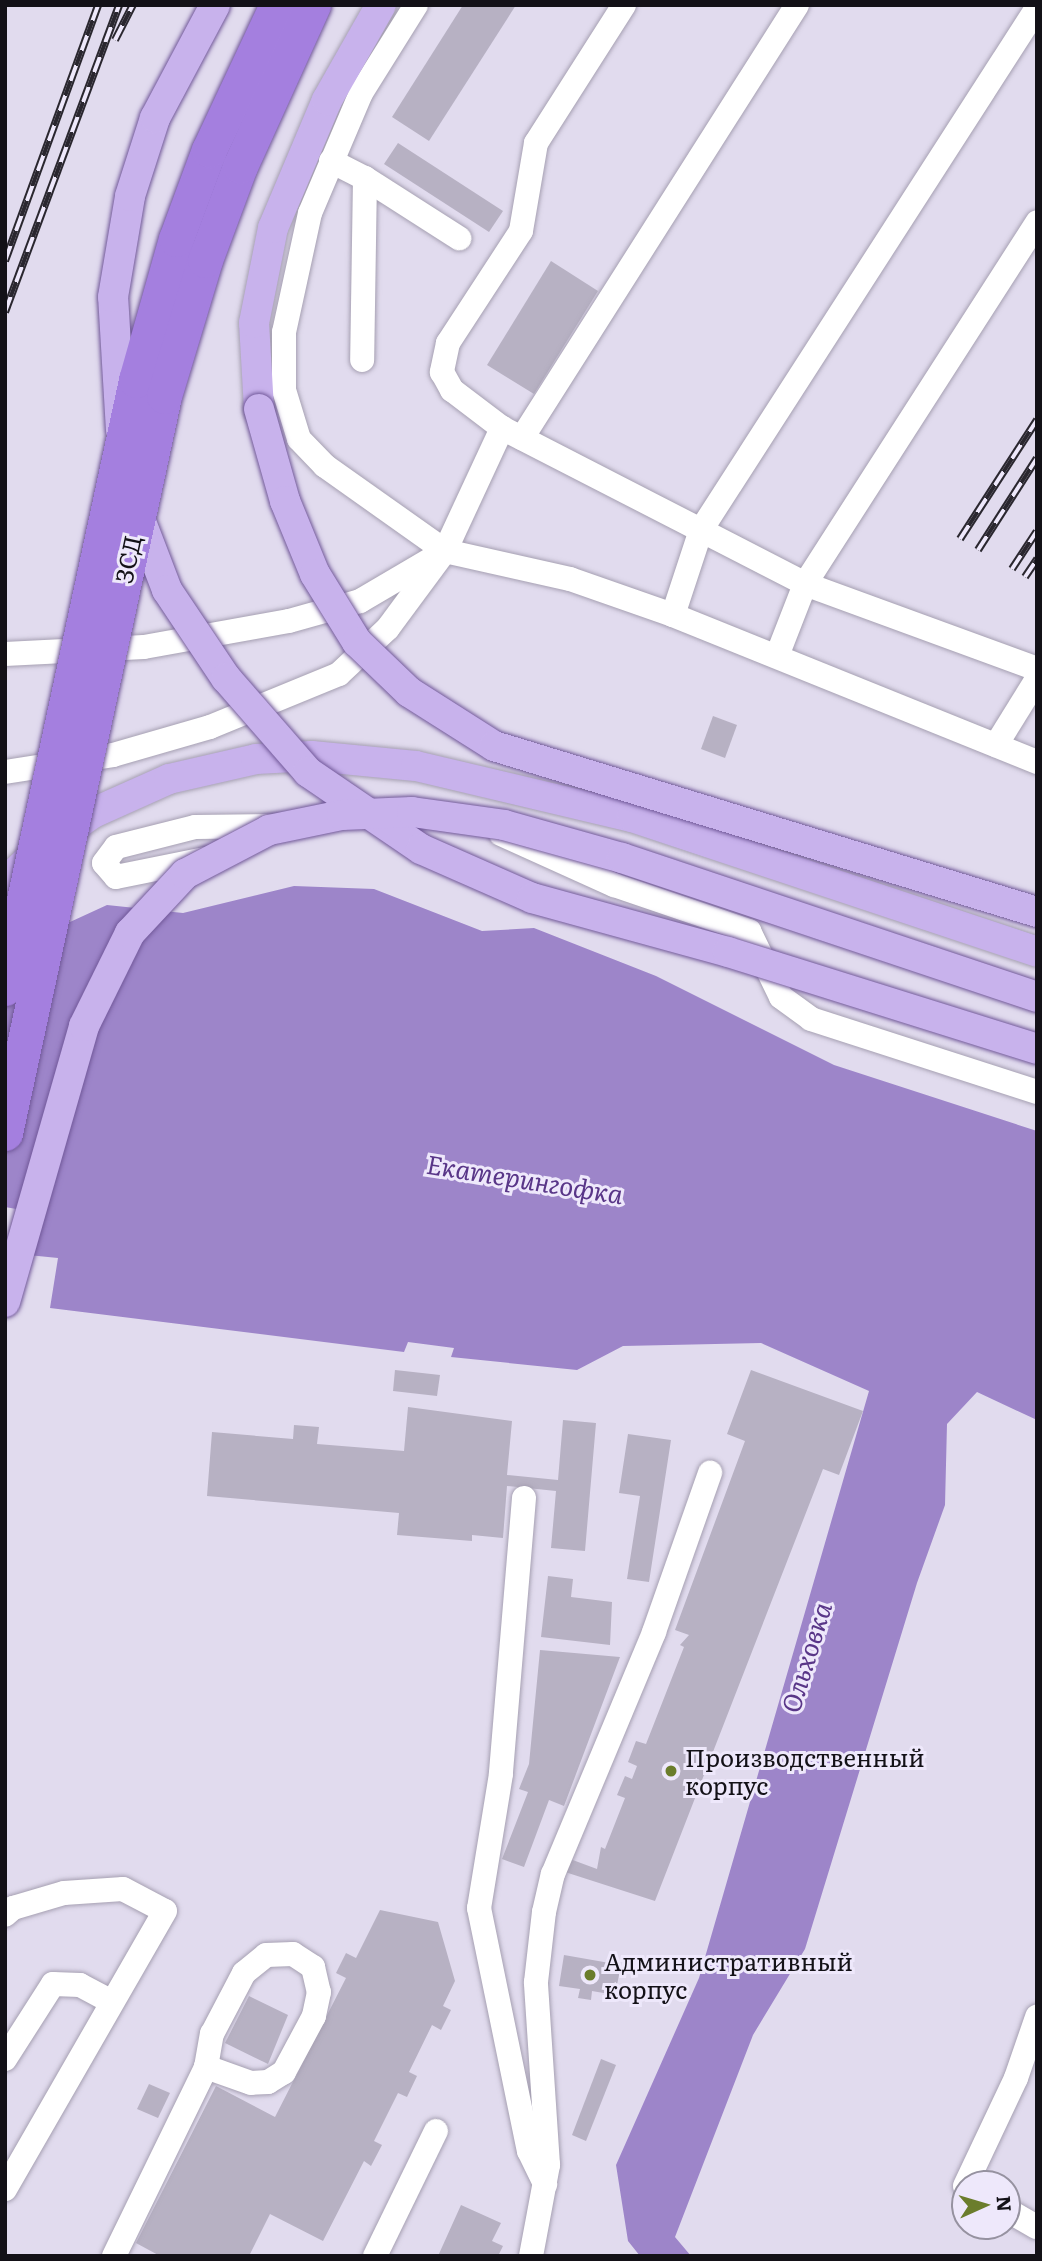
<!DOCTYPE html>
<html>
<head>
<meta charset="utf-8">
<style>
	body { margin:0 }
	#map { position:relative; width:1042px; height:2261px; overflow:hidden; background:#e1dbee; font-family:Literata,serif }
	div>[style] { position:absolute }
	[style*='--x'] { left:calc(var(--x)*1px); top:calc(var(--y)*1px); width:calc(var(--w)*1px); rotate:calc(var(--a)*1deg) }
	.water>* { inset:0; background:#9d85c9 }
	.building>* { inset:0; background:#b7b1c3 }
	.roads { filter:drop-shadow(0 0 2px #a6a0b2) drop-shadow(0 0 2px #a6a0b2) }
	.minor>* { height:24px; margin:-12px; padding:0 12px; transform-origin:12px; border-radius:12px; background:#fff }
	.major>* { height:30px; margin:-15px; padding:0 15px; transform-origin:15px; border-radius:15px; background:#c8b2ec }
	.rail>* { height:8px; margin-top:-4px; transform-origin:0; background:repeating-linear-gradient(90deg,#eee8fb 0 16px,#2a272f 0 32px); box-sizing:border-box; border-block:2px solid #2a272f }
	.bridges { filter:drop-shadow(0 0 2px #715899) drop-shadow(0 0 2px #715899) }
	.major-bridge>* { height:30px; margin:-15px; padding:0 15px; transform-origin:15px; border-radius:15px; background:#c8b2ec }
	.highway-bridge>* { height:35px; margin:-17.5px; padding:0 17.5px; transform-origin:17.5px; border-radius:17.5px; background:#a47fdf }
	.dots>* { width:19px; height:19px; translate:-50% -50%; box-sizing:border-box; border:4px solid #eee8fb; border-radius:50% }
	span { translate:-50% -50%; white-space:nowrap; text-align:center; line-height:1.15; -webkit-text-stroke:6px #eee8fb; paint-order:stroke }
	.street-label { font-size:24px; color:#131117 }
	.poi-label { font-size:24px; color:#131117 }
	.left { translate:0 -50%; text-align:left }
	.water-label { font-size:26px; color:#593688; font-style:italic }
	.frame { position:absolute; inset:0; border:7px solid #131117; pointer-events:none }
	.north { position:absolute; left:951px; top:2170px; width:70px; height:70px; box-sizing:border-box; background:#eee8fb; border:2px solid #9692a0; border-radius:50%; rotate:86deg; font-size:19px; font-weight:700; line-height:28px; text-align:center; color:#131117 }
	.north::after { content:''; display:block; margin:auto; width:24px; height:32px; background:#6b7d2c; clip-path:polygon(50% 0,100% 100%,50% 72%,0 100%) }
</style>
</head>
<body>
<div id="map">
	<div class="water">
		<i style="clip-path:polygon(294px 886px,374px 889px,482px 931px,534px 928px,656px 976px,834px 1065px,1037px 1131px,1037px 1420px,977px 1392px,947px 1424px,945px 1505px,917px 1583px,805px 1949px,753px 2035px,675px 2237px,691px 2256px,640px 2256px,628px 2241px,616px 2165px,699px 1978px,869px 1391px,761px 1343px,623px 1346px,577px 1370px,451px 1357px,454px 1348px,408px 1342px,404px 1352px,50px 1308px,58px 1258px,28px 1255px,22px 1210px,5px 1207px,5px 922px,70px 922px,107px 905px,183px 913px)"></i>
	</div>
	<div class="building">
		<i style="clip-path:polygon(463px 5px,516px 5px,429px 141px,392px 117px)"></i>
		<i style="clip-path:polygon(398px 143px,503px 211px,489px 232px,384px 164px)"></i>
		<i style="clip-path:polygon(551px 261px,598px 291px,534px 394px,487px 365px)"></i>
		<i style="clip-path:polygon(713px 716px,737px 725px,725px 758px,701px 749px)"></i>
		<i style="clip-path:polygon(395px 1370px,440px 1375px,437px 1396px,393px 1391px)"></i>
		<i style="clip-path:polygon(751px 1370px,863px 1411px,839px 1475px,823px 1469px,655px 1901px,565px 1872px,570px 1859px,597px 1869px,601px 1847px,605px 1849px,625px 1798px,617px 1795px,625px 1776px,632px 1779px,637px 1766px,628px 1762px,636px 1741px,646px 1744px,684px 1647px,680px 1645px,689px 1635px,675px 1630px,745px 1441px,727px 1434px)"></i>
		<i style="clip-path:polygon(408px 1407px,512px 1421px,507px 1475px,558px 1480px,563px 1420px,596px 1423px,585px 1551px,551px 1548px,556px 1491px,507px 1486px,503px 1538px,472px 1535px,472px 1541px,397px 1535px,399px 1513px,207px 1496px,212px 1432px,293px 1439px,294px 1425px,319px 1427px,317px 1444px,404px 1451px)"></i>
		<i style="clip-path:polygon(628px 1434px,671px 1440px,649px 1582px,627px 1579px,640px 1496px,619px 1493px)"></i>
		<i style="clip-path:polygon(548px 1576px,573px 1579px,571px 1597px,612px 1602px,610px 1645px,541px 1637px)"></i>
		<i style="clip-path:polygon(540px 1650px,620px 1657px,564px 1806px,549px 1800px,524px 1867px,502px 1859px,528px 1792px,519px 1789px,529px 1764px)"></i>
		<i style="clip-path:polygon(380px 1910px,438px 1922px,455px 1981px,443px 2006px,451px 2010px,441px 2030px,432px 2025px,409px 2072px,417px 2076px,407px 2097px,398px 2093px,374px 2141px,382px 2145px,371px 2166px,364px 2161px,323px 2241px,270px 2214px,249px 2256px,160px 2256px,136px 2243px,216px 2086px,275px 2117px,346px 1978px,336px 1973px,346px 1953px,356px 1958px)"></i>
		<i style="clip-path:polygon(564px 1955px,621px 1965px,615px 1995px,592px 1991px,591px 2000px,578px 1998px,580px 1989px,559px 1986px)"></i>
		<i style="clip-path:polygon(249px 1996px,288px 2015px,268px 2064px,225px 2043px)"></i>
		<i style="clip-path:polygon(601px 2059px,616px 2065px,586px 2141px,572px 2135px)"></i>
		<i style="clip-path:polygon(149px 2084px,170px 2093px,158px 2118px,137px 2109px)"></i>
		<i style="clip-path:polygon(461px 2205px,501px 2223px,492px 2241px,503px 2246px,498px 2256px,438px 2256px)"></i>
	</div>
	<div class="roads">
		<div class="minor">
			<i style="--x:416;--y:5;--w:104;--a:122"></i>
			<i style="--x:361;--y:93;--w:130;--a:113"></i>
			<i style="--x:310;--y:213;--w:122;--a:102.3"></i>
			<i style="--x:284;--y:332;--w:58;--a:90"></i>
			<i style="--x:284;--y:390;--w:51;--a:73"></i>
			<i style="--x:299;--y:439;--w:37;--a:46"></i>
			<i style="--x:325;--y:466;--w:147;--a:35.3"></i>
			<i style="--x:445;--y:551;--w:128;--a:12.6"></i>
			<i style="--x:570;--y:579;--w:109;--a:19.3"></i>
			<i style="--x:673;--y:615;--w:393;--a:22"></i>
			<i style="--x:624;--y:5;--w:164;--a:122.5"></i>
			<i style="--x:536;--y:143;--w:89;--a:99.7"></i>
			<i style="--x:521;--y:231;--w:134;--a:123.1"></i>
			<i style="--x:448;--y:343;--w:30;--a:102"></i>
			<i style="--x:442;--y:372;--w:21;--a:61"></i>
			<i style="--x:452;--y:390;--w:63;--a:37.2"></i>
			<i style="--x:502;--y:428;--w:341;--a:27.2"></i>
			<i style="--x:805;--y:584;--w:247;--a:20.1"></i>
			<i style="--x:331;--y:161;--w:38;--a:27"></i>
			<i style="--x:365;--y:178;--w:182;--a:90.9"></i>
			<i style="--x:365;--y:178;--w:112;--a:32.6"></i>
			<i style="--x:522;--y:438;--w:513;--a:-57.58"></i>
			<i style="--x:673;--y:615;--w:89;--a:-71.8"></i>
			<i style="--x:701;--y:530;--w:621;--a:-57.23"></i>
			<i style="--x:5;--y:654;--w:139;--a:-2.9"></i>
			<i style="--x:144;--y:647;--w:147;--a:-10.2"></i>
			<i style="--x:289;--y:621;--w:74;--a:-15.7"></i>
			<i style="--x:360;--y:601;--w:87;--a:-30.4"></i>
			<i style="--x:777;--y:656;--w:77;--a:-68.7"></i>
			<i style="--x:805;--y:584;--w:430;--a:-57.3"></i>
			<i style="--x:996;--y:745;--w:78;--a:-58.2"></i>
			<i style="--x:5;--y:772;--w:109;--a:-8.9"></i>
			<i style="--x:113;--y:755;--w:101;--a:-16.1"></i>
			<i style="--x:210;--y:727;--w:139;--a:-22.3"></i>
			<i style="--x:339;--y:674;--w:67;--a:-43.2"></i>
			<i style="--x:388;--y:628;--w:96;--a:-53.5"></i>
			<i style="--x:445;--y:551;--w:136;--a:-65.1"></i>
			<i style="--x:501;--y:834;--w:124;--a:24.3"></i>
			<i style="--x:614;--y:885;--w:143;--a:18.8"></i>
			<i style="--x:749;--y:931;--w:73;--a:64.1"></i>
			<i style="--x:781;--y:997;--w:37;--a:36"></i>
			<i style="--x:811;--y:1019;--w:237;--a:17.9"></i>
			<i style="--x:205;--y:859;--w:91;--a:168.6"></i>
			<i style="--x:116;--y:877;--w:18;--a:-131"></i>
			<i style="--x:104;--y:863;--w:20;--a:-53"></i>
			<i style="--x:116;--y:847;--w:81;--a:-14.2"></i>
			<i style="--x:195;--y:827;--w:81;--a:-0.7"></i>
			<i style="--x:524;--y:1498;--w:277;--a:94.8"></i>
			<i style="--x:501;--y:1774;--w:136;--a:99.3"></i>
			<i style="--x:479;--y:1908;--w:248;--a:78.4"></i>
			<i style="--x:529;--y:2151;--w:37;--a:64"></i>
			<i style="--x:5;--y:1915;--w:11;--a:-41"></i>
			<i style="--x:13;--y:1908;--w:53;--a:-16.4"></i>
			<i style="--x:64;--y:1893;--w:59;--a:-3.9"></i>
			<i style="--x:123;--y:1889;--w:47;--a:27.6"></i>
			<i style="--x:165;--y:1911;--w:321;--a:119.9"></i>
			<i style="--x:5;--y:2059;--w:89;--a:-57.4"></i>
			<i style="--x:53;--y:1984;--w:27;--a:2"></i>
			<i style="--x:80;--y:1985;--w:36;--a:28"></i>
			<i style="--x:965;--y:2186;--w:119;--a:-64.7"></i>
			<i style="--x:1016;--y:2078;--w:65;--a:-71"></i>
			<i style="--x:1007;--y:2210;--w:34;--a:30"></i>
			<i style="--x:114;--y:2256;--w:210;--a:-64"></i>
			<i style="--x:206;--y:2067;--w:34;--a:-80"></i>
			<i style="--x:212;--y:2034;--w:69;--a:-62.3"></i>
			<i style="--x:244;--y:1973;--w:28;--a:-39"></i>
			<i style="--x:266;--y:1955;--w:27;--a:-2"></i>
			<i style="--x:293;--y:1954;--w:24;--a:33"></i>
			<i style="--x:313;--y:1967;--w:26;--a:77"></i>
			<i style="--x:319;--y:1992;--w:25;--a:102"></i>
			<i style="--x:314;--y:2016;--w:64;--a:118.2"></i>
			<i style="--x:284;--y:2072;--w:19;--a:148"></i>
			<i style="--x:268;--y:2082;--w:17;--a:177"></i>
			<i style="--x:251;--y:2083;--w:48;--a:-160.4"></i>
			<i style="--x:375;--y:2256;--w:139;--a:-64"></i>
			<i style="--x:531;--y:2256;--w:93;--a:-79.4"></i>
			<i style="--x:548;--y:2165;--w:183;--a:-93.8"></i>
			<i style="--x:536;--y:1982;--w:70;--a:-83.5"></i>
			<i style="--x:544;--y:1912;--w:39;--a:-77"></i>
			<i style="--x:553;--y:1874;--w:262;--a:-67.3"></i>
			<i style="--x:654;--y:1632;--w:169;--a:-70.6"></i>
		</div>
		<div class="major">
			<i style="--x:259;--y:409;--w:86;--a:-93.3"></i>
			<i style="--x:254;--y:323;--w:97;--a:-78.7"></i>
			<i style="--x:273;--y:228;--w:139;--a:-67.1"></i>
			<i style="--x:327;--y:100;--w:109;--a:-60.4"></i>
			<i style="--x:5;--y:882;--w:44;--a:-43.2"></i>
			<i style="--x:37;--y:852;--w:68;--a:-34.9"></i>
			<i style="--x:93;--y:813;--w:83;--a:-24.1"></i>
			<i style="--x:169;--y:779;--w:89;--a:-12.9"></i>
			<i style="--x:256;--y:759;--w:56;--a:-3.1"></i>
			<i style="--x:312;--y:756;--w:104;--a:5.5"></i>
			<i style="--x:416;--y:766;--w:222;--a:13.3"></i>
			<i style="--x:632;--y:817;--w:427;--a:18.4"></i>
		</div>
	</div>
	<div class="rail">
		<i style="--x:115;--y:40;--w:39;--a:-63"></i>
		<i style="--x:5;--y:261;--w:272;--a:-70"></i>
		<i style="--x:5;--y:312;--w:327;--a:-69.6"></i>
		<i style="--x:960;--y:539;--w:142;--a:-57.1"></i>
		<i style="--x:978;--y:550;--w:109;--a:-57.3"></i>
		<i style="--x:1012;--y:569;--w:45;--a:-56.7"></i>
		<i style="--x:1025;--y:577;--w:22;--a:-56"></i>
	</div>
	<div class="bridges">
		<div class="major-bridge">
			<i style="--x:259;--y:409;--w:96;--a:74.2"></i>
			<i style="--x:285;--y:501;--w:79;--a:67.7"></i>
			<i style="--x:315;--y:574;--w:80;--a:58.3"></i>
			<i style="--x:357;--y:642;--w:72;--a:43.9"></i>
			<i style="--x:409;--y:692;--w:101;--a:32.4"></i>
			<i style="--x:494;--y:746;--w:568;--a:17"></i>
			<i style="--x:121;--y:430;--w:133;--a:-93.4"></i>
			<i style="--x:113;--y:297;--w:102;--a:-80.4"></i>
			<i style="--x:130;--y:196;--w:82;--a:-72.2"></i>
			<i style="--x:155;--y:118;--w:128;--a:-62"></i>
			<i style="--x:135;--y:506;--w:90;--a:69.1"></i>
			<i style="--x:167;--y:590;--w:106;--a:56.2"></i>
			<i style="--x:226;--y:678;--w:125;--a:48.9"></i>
			<i style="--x:308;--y:772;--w:137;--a:34.3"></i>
			<i style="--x:421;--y:849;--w:121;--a:23.8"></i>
			<i style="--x:532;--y:898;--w:203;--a:15.4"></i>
			<i style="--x:728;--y:952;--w:324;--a:17.4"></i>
			<i style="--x:5;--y:1302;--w:287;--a:-74"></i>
			<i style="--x:84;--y:1026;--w:104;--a:-63.7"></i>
			<i style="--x:130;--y:933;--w:81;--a:-47"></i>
			<i style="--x:185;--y:874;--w:95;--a:-27.6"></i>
			<i style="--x:269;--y:830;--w:75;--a:-11.6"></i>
			<i style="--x:342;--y:815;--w:70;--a:-2.5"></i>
			<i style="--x:412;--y:812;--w:93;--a:8"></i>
			<i style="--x:504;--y:825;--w:123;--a:15.6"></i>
			<i style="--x:622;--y:858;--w:438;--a:18.5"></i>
		</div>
		<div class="highway-bridge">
			<i style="--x:5;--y:988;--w:622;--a:-77.84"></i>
			<i style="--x:136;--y:380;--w:147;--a:-74.2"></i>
			<i style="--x:176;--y:239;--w:95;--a:-69.7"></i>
			<i style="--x:209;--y:150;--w:160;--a:-64.9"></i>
			<i style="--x:5;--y:1133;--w:754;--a:-77.83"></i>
			<i style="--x:164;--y:396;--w:142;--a:-73.2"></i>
			<i style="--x:205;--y:260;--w:100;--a:-69.6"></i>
			<i style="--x:240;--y:166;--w:177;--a:-65.6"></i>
		</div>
	</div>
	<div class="dots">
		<i style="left:671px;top:1771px;background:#6b7d2c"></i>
		<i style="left:590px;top:1975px;background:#6b7d2c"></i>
	</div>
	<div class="street-label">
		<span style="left:127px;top:559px;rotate:-78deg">ЗСД</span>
	</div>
	<div class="poi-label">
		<span class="left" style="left:685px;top:1771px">Производственный<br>корпус</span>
		<span class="left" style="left:604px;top:1975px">Административный<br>корпус</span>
	</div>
	<div class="water-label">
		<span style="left:525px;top:1178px;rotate:9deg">Екатерингофка</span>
		<span style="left:805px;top:1657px;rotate:-73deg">Ольховка</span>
	</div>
	<div class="frame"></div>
	<div class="north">N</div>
</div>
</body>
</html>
